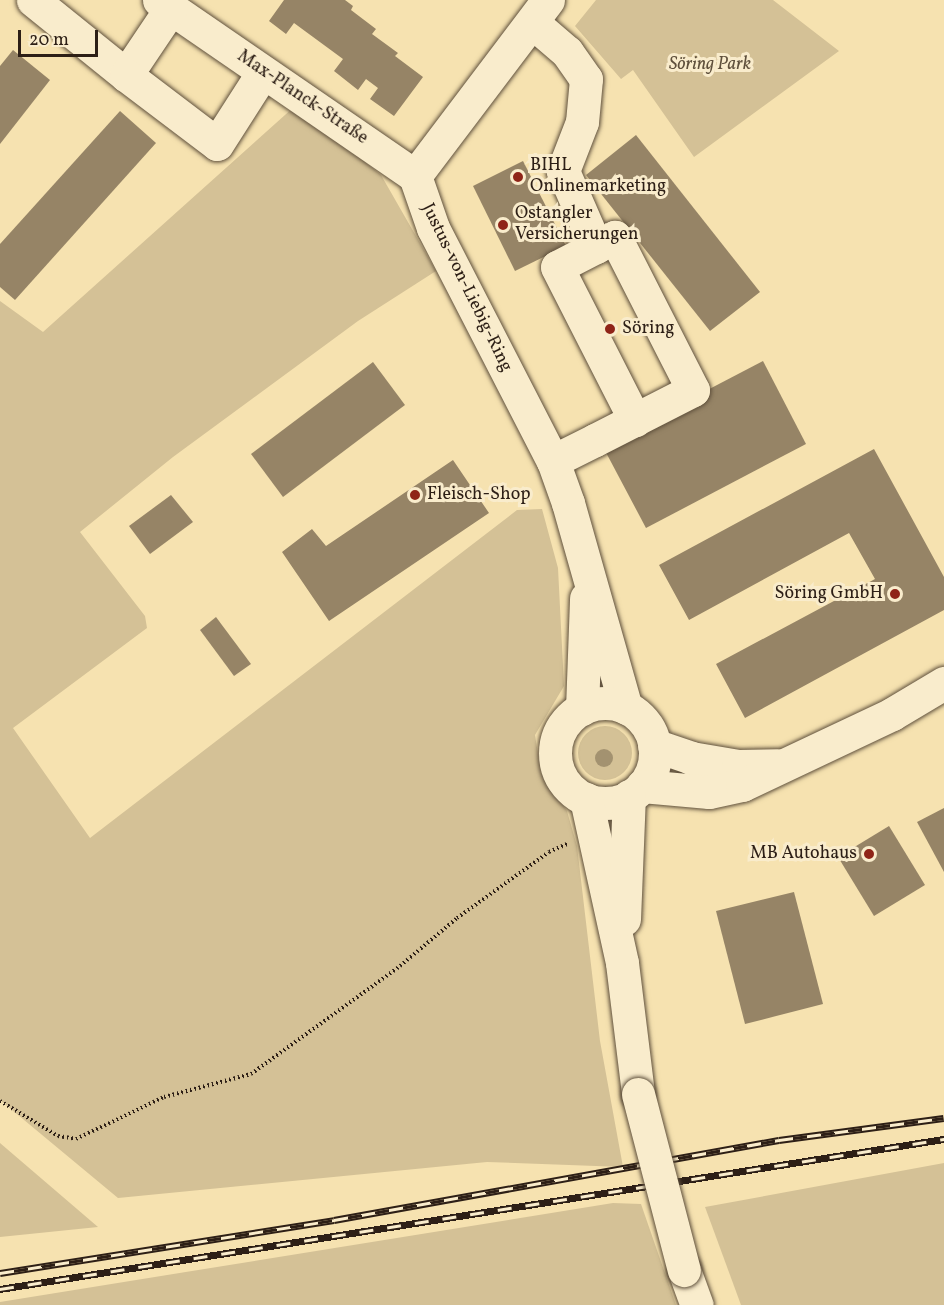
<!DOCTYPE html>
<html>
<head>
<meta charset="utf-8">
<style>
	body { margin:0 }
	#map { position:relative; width:944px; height:1305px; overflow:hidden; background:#f6e2b0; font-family:Vollkorn,serif }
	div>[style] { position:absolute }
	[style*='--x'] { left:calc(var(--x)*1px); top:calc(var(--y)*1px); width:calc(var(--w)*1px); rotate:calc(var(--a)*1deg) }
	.green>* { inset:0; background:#d4c196 }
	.round { border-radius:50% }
	.building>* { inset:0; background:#968466 }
	.path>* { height:4px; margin-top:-2px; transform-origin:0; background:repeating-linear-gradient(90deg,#2d1f16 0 1.5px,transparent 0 4.5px) }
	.roads { filter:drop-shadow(0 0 2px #5f503c) drop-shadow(0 0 2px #5f503c) }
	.minor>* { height:33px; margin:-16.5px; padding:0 16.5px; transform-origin:16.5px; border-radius:16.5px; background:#f9eccc }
	.minor>.ring { margin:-16.5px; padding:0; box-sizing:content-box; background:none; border:33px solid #f9eccc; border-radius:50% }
	.rail>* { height:7px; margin-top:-3.5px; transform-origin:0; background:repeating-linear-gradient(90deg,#f9eccc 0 14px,#2d1f16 0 28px); box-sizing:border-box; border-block:2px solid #2d1f16 }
	.bridges { filter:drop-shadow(0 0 2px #5f503c) drop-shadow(0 0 2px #5f503c) }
	.minor-bridge>* { height:33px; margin:-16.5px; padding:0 16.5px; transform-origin:16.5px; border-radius:16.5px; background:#f9eccc }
	.trees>* { width:18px; height:18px; margin:-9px; border-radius:50%; background:#a39270 }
	.dots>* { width:16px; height:16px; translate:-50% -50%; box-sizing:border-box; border:3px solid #f9eccc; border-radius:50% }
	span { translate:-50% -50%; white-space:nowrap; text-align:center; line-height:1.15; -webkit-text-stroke:6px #f9eccc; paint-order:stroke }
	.park-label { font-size:18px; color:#5f503c; font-style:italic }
	.street-label { font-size:18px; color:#2d1f16 }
	.poi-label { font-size:18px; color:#2d1f16 }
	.left { translate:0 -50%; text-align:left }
	.right { translate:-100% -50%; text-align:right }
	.scale { position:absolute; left:18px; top:30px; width:80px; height:27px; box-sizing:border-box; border:3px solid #2d1f16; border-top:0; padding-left:8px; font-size:18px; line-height:21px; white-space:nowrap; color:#2d1f16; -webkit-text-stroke:4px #f9eccc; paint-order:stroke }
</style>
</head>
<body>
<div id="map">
	<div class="green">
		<i style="clip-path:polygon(596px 0,773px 0,839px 51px,694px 157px,633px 70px,621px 79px,575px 26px)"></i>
		<i style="clip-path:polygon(295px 106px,381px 175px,436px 271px,358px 321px,173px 457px,80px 532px,145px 616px,147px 628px,13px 728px,90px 838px,517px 510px,542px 509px,558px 568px,564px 686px,535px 735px,541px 773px,567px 811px,577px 846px,600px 1041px,623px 1167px,487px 1162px,118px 1198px,0 1100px,0 301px,43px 332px)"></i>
		<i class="round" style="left:578px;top:726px;width:54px;height:54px"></i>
		<i style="clip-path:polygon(0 1143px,98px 1227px,0 1237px)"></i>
		<i style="clip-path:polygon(944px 1163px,944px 1305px,741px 1305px,705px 1207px)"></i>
		<i style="clip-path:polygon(613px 1203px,641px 1204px,676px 1305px,0 1305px,0 1302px)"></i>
	</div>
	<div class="building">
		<i style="clip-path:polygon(284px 0,345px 0,353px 6px,351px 10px,376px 29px,372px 34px,398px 53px,395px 56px,423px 77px,394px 116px,370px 99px,378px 88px,366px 79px,358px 90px,334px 71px,343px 59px,294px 23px,286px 34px,269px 21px)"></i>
		<i style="clip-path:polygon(13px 50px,50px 80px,0 144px,0 66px)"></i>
		<i style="clip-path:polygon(120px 111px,156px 143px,15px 300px,0 287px,0 244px)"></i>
		<i style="clip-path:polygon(636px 135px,760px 292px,710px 331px,586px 175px)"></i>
		<i style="clip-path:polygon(523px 161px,566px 246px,515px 271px,473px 186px)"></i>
		<i style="clip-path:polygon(763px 361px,806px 444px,646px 528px,602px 445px)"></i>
		<i style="clip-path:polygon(373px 362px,405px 405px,283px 497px,251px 454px)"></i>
		<i style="clip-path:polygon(874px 449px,944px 577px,944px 610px,745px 718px,716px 664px,875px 579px,849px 533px,689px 620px,659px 565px)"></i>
		<i style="clip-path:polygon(453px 460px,489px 513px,329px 621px,282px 552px,312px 529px,326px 546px)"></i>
		<i style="clip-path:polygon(171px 495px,193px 522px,150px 554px,129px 526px)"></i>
		<i style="clip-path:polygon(216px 617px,251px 664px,234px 676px,200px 630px)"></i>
		<i style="clip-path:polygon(944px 808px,944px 872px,917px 822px)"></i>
		<i style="clip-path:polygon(889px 826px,925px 885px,874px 916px,838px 857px)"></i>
		<i style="clip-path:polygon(794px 892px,823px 1004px,745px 1024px,716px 911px)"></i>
	</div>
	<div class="path">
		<i style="--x:0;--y:1101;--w:68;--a:31.1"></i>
		<i style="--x:58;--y:1136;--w:18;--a:9"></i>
		<i style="--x:76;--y:1139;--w:98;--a:-25.5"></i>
		<i style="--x:164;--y:1097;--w:90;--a:-14.8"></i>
		<i style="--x:251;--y:1074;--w:184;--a:-35.9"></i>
		<i style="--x:400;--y:966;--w:75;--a:-40.1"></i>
		<i style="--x:457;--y:918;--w:113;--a:-35.7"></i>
		<i style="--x:549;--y:852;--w:20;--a:-24"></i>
	</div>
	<div class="roads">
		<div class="minor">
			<i style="--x:33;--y:0;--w:119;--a:38.9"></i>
			<i style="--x:159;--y:0;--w:311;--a:34.5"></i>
			<i style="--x:548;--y:0;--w:221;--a:127.1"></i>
			<i style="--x:415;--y:176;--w:55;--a:70.9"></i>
			<i style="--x:433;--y:228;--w:262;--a:62.8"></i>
			<i style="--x:553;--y:461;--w:45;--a:70.3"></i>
			<i style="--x:568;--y:503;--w:213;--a:74.2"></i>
			<i style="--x:171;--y:8;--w:81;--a:123.9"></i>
			<i style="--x:126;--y:75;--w:114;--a:37.2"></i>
			<i style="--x:217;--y:144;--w:85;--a:-57.4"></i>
			<i style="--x:532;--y:22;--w:46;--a:40.6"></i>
			<i style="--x:567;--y:52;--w:33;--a:55"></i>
			<i style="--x:586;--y:79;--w:43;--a:95.3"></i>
			<i style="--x:582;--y:122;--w:53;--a:111.2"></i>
			<i style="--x:563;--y:171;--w:83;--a:66.5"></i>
			<i style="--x:553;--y:461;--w:47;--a:-26.6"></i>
			<i style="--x:595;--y:440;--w:110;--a:-27"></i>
			<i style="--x:693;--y:390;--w:172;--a:-117"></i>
			<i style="--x:615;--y:237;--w:65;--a:152.7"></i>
			<i style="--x:557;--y:267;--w:172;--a:63"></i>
			<i class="ring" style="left:555px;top:703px;width:67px;height:67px"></i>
			<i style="--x:582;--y:709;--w:111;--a:-87.9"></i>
			<i style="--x:654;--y:745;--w:39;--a:19"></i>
			<i style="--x:691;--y:758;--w:48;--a:9.7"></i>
			<i style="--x:738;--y:766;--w:39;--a:-1"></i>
			<i style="--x:642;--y:786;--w:67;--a:5.1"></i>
			<i style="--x:709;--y:792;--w:34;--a:-12"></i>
			<i style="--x:742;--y:785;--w:166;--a:-25.3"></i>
			<i style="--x:892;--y:714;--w:61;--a:-30.8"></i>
			<i style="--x:586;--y:799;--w:168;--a:77.6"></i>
			<i style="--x:622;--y:963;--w:132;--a:83"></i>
			<i style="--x:624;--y:919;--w:123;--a:-87.7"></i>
			<i style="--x:684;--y:1270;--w:37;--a:70"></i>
		</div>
	</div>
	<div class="rail">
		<i style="--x:0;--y:1273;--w:338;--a:-9"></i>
		<i style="--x:334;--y:1220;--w:452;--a:-10.2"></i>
		<i style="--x:779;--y:1140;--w:166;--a:-7.6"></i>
		<i style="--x:0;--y:1289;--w:956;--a:-9.03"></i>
	</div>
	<div class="bridges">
		<div class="minor-bridge">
			<i style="--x:638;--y:1094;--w:182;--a:75.4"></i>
		</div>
	</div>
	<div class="trees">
		<i style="left:604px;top:758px"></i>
	</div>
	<div class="dots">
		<i style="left:518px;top:177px;background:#8f2418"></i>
		<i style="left:503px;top:225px;background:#8f2418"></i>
		<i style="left:610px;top:329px;background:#8f2418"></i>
		<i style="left:415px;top:495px;background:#8f2418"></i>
		<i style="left:895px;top:594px;background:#8f2418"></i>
		<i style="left:869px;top:854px;background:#8f2418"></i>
	</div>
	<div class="park-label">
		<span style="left:710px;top:65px">Söring Park</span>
	</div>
	<div class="street-label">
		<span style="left:302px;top:98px;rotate:34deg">Max-Planck-Straße</span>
		<span style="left:466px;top:288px;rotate:64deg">Justus-von-Liebig-Ring</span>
	</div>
	<div class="poi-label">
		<span class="left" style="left:530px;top:177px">BIHL<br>Onlinemarketing</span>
		<span class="left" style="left:515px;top:225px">Ostangler<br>Versicherungen</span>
		<span class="left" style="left:622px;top:329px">Söring</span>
		<span class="left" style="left:427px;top:495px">Fleisch-Shop</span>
		<span class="right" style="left:883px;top:594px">Söring GmbH</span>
		<span class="right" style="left:857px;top:854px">MB Autohaus</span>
	</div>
	<div class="scale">20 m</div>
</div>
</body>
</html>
